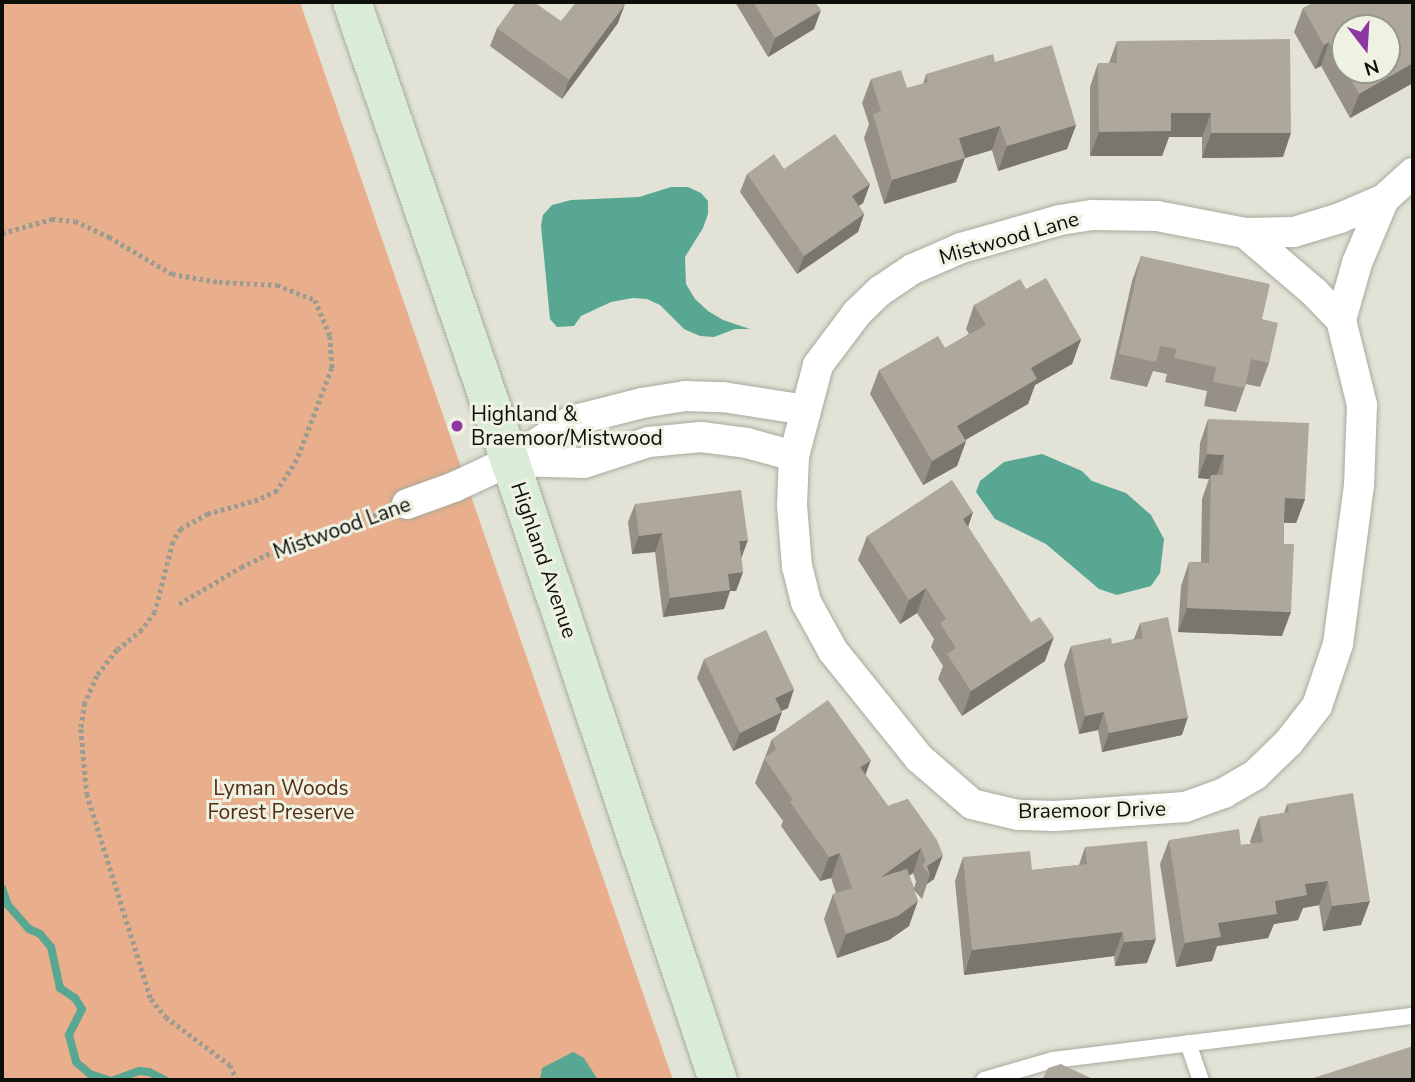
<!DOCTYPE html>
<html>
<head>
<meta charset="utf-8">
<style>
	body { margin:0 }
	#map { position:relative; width:1415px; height:1082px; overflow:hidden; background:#e2e3d6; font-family:"Nunito Sans",sans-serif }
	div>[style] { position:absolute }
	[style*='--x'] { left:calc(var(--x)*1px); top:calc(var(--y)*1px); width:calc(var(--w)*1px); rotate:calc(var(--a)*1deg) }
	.green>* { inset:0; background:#e9ae8c }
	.water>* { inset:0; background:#58a792 }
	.stream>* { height:8px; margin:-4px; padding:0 4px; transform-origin:4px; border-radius:4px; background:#58a792 }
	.path>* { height:4.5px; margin-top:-2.25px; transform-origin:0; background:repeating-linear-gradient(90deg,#9a9b91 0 3.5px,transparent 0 7px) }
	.roads { filter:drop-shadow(0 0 2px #a8aa9d) drop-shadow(0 0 2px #a8aa9d) }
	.lane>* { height:16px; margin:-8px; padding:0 8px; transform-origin:8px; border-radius:8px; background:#fff }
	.street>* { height:30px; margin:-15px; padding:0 15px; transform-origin:15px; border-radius:15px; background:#fff }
	.secondary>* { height:38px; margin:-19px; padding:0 19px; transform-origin:19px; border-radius:19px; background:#d9ecd8 }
	.wall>* { inset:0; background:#969086 }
	.shaded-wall>* { inset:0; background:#7a766d }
	.building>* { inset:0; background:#aea89c }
	.dots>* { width:19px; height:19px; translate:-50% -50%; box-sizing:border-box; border:4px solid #eff1e3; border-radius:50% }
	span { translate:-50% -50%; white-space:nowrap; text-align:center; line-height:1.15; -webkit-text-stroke:6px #eff1e3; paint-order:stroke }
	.street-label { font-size:21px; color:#0e0f0b }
	.poi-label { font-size:21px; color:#0e0f0b }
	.left { translate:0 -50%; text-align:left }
	.park-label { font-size:21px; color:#552d13 }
	.frame { position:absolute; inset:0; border:4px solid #0e0f0b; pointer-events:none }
	.north { position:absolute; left:1331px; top:14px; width:70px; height:70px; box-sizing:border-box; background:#eff1e3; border:2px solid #95978d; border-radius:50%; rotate:163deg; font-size:19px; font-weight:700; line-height:28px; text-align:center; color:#0e0f0b }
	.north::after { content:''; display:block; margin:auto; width:24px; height:32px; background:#8e36a2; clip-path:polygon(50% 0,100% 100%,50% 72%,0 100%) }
</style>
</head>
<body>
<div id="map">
	<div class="green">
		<i style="clip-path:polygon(2px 2px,300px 2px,673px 1080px,2px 1080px)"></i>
	</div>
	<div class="water">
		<i style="clip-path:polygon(671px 187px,688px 187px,701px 193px,708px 201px,708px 214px,703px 228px,685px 257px,686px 284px,695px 299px,708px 311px,723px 320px,750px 329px,735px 329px,714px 337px,700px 336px,684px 329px,660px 305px,647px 299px,633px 298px,611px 302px,581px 316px,574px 326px,557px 327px,550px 319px,541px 226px,543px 215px,552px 205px,571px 200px,639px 197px)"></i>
		<i style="clip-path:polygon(1042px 454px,1082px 471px,1092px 481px,1126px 493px,1151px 515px,1164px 539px,1160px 573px,1151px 586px,1117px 595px,1099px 589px,1046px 544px,995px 519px,976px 492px,980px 481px,1004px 462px)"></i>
		<i style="clip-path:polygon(573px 1052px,584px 1058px,598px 1080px,540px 1080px,542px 1068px)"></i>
	</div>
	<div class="stream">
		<i style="--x:2;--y:888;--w:18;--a:71"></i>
		<i style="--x:8;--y:905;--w:32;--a:49"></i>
		<i style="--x:29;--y:929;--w:12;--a:24"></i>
		<i style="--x:40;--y:934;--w:17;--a:50"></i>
		<i style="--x:51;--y:947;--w:42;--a:77.6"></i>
		<i style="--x:60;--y:988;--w:18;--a:34"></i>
		<i style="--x:75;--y:998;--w:13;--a:58"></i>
		<i style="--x:82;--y:1009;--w:29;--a:117"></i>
		<i style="--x:69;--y:1035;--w:28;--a:75"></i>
		<i style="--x:76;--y:1062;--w:18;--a:41"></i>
		<i style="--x:90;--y:1074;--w:20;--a:18"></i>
		<i style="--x:114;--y:1080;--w:27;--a:-20"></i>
		<i style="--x:139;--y:1071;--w:10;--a:6"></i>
		<i style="--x:149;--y:1072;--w:18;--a:27"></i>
	</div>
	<div class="path">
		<i style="--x:2;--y:233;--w:52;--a:-15.6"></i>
		<i style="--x:52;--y:219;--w:23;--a:5"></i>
		<i style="--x:75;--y:221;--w:38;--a:25"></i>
		<i style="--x:109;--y:237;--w:73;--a:30.4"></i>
		<i style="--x:172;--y:274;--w:48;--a:9.7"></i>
		<i style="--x:219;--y:282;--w:58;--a:3"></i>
		<i style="--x:277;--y:285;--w:41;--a:21.5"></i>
		<i style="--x:315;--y:300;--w:39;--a:67"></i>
		<i style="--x:330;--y:336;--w:32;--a:86"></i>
		<i style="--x:332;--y:368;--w:98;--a:110.8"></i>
		<i style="--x:297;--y:460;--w:37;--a:123"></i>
		<i style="--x:277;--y:491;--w:21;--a:155"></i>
		<i style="--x:258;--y:500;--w:52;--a:164.4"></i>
		<i style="--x:208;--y:514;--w:31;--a:151"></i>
		<i style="--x:181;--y:529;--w:15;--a:122"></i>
		<i style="--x:173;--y:542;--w:72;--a:104.4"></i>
		<i style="--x:155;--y:612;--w:22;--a:126"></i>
		<i style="--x:142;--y:630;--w:32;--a:141"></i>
		<i style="--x:117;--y:650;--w:33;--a:128"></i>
		<i style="--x:97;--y:676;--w:30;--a:114"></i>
		<i style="--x:85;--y:703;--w:26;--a:99"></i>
		<i style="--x:81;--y:729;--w:65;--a:84.7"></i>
		<i style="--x:87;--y:794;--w:215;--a:72.7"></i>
		<i style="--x:151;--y:999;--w:23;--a:50"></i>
		<i style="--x:166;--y:1017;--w:80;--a:36.9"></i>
		<i style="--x:230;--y:1065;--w:17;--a:65"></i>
		<i style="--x:179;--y:604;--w:72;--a:-30.8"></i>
		<i style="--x:241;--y:567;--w:44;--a:-25.4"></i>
		<i style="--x:281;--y:548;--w:108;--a:-19.4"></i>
	</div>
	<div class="roads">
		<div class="lane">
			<i style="--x:1188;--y:1043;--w:39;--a:71"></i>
			<i style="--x:984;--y:1080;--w:72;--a:-16.2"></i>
			<i style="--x:1053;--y:1060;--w:363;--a:-7"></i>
		</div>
		<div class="street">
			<i style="--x:1245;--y:233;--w:91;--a:40.5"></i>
			<i style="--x:1314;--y:292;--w:39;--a:46"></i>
			<i style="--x:1341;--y:320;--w:88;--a:76.1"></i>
			<i style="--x:1362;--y:405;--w:80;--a:92.1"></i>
			<i style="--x:1359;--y:485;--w:160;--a:97.5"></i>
			<i style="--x:1338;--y:644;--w:65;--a:108.7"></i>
			<i style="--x:1317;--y:706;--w:46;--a:127.9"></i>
			<i style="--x:1289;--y:742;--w:47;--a:135.9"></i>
			<i style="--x:1255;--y:775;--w:36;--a:150"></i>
			<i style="--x:1224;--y:793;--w:41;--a:160.3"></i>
			<i style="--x:1185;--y:807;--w:130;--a:176"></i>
			<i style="--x:1055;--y:816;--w:37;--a:-178"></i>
			<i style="--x:1018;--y:815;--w:47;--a:-166.6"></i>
			<i style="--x:972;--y:804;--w:70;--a:-139"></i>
			<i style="--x:919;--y:758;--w:137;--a:-128.8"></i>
			<i style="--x:833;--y:651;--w:56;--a:-118.9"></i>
			<i style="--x:806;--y:602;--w:36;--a:-104"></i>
			<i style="--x:797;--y:567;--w:62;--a:-94.6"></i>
			<i style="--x:792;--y:505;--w:49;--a:-87.7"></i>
			<i style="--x:794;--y:456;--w:94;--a:-75.2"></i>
			<i style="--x:818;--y:365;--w:65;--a:-53.1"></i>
			<i style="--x:857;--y:313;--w:32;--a:-44"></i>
			<i style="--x:880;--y:291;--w:40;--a:-34"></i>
			<i style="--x:913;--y:269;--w:52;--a:-23.6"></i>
			<i style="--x:961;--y:248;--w:103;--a:-15.8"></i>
			<i style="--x:1060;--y:220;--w:33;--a:-9"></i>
			<i style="--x:1093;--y:215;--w:64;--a:0.9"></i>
			<i style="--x:1157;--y:216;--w:90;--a:10.9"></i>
			<i style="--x:1245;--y:233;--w:49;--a:-1.2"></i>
			<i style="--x:1294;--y:232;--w:48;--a:-16.9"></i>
			<i style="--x:1340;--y:218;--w:48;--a:-23.4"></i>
			<i style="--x:1384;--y:199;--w:39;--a:-42"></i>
			<i style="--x:1341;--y:320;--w:59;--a:-74.3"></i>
			<i style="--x:1357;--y:263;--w:69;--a:-67.1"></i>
			<i style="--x:510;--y:461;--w:74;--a:1.5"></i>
			<i style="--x:584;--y:463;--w:68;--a:-17.9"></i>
			<i style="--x:649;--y:442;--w:52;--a:-5.5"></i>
			<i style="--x:701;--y:437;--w:46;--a:7.4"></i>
			<i style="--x:747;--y:443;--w:49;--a:15.5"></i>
			<i style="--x:407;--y:504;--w:50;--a:-19.9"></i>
			<i style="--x:454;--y:487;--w:62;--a:-24.9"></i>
			<i style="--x:510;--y:461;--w:73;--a:-33.3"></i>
			<i style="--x:571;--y:421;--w:73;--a:-14.2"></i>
			<i style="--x:642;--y:403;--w:44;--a:-9.2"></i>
			<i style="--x:685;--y:396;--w:38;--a:2"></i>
			<i style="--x:723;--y:397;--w:84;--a:8.9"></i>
		</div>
		<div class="secondary">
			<i style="--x:352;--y:2;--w:485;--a:71"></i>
			<i style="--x:510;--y:461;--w:653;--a:71.43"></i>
		</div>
	</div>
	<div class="wall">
		<i style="clip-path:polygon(735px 2px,815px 2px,814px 29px,768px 57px)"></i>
		<i style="clip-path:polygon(1413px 2px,1413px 83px,1350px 118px,1321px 66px,1315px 69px,1294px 32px,1303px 8px)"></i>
		<i style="clip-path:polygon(561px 21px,618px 23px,562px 99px,490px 46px,497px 28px)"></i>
		<i style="clip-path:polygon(1117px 41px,1283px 157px,1202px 158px,1202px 137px,1169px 137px,1162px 156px,1090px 156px,1090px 87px,1098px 63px,1109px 63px)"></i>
		<i style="clip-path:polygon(995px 62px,1076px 125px,1067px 149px,998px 171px,992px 150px,965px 158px,956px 182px,884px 204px,864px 138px,869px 124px,862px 103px,871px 79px,907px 88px,923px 84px,926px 74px)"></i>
		<i style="clip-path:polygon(784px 169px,870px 184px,863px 203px,859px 206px,864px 214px,858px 232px,797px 274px,740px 192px,747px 174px)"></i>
		<i style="clip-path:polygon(1141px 256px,1262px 319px,1269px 363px,1260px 387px,1246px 384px,1236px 412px,1204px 406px,1207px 391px,1165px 382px,1167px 374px,1153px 371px,1147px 387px,1110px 379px,1132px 281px)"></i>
		<i style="clip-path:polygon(1026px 289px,1081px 339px,1072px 364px,1035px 385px,1028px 404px,965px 440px,966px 441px,957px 466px,923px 485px,870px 394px,879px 370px,945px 348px,969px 334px,966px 329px,974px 305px)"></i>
		<i style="clip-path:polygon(1208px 419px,1305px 499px,1296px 523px,1284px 523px,1282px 636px,1178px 632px,1181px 586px,1189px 562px,1201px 562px,1202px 499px,1209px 479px,1198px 478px,1200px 443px)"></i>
		<i style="clip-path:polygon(635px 504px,741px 558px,743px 572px,736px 591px,730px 591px,724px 609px,663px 617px,655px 552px,632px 554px,628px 522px)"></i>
		<i style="clip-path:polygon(973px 512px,968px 526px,1045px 661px,962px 716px,938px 679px,943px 666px,931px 647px,934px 639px,917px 613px,900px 624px,858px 560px,867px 536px)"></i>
		<i style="clip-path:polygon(1140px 623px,1182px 735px,1102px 752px,1098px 730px,1079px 734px,1064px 665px,1071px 646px,1112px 644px,1134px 639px)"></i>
		<i style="clip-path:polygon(704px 659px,788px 708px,781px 711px,782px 712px,775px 731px,733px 751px,697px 678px)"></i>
		<i style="clip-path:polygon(evenodd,772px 739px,865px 774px,888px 806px,908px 799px,934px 879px,927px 884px,922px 899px,914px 890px,909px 926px,889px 940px,837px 958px,824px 919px,833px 894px,836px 893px,831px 878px,820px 881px,781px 826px,783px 821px,755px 783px,772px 739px,913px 873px,916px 882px,914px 888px,909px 875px,913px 873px)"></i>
		<i style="clip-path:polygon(1287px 804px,1361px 925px,1323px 931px,1319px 905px,1303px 908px,1298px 920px,1274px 924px,1268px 938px,1217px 946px,1212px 961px,1176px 967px,1160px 864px,1169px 840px,1241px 845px,1251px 844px,1250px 841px,1259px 817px,1284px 813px)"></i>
		<i style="clip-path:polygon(1085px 847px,1147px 963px,1115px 966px,1114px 956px,964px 975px,955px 881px,963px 857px,1032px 870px,1079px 865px)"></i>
	</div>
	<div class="shaded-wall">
		<i style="clip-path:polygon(625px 4px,618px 23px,562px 99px,569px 80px)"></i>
		<i style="clip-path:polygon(821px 10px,814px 29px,768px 57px,775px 38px)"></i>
		<i style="clip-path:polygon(1329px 42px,1321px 66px,1315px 69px,1324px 45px)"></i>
		<i style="clip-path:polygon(1413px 63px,1413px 83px,1350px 118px,1359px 94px)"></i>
		<i style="clip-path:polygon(1171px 113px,1211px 113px,1202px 137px,1169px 137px,1162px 156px,1090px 156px,1099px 132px)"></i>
		<i style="clip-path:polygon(1076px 125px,1067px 149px,998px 171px,1007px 146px)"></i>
		<i style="clip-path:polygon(1000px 126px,992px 150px,965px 158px,956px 182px,884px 204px,892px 180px,959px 138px)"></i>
		<i style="clip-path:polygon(1211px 133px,1291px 133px,1283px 157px,1202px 158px)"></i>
		<i style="clip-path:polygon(870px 184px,863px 203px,845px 215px,852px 196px)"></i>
		<i style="clip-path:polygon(864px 214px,858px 232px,797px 274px,804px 256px)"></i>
		<i style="clip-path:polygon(1081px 339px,1072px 364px,1035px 385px,1028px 404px,948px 450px,957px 426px,1031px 368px)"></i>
		<i style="clip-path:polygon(966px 441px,957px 466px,923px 485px,932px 461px)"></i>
		<i style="clip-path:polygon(1207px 454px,1224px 455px,1215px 479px,1211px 475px,1209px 479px,1198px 478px)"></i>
		<i style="clip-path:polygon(1285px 498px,1305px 499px,1296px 523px,1276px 522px)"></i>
		<i style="clip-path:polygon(973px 512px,965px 536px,963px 519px)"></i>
		<i style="clip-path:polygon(662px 533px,655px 552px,632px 554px,639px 536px)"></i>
		<i style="clip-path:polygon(748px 540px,741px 559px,739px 541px)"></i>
		<i style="clip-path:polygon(743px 572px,736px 591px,730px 591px,724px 609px,663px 617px,670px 598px,728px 574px)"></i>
		<i style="clip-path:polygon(926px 588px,917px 613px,900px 624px,909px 600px)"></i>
		<i style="clip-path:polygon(1187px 608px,1291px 612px,1282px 636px,1178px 632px)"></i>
		<i style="clip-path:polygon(1054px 637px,1045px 661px,962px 716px,971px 691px)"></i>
		<i style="clip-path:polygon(794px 689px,788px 708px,768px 717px,775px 698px)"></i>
		<i style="clip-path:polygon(782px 712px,775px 731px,733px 751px,740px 733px)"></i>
		<i style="clip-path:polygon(1104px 712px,1098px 730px,1079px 734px,1085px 716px)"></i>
		<i style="clip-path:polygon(1188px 717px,1182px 735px,1102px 752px,1109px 733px)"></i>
		<i style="clip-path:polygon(871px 760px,862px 784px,860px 767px)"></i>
		<i style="clip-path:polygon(921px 848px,913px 873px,872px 901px,881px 877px)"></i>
		<i style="clip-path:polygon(840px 853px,831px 878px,820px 881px,829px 857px)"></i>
		<i style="clip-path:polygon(943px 855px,934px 879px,927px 884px,930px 875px,927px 866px)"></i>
		<i style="clip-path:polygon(1328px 881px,1319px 905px,1303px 908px,1298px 920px,1274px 924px,1268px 938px,1217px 946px,1212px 961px,1176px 967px,1185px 943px,1218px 923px,1275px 901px,1305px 884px)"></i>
		<i style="clip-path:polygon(918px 901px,909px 926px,889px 940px,837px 958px,846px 934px)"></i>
		<i style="clip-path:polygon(1370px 901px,1361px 925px,1323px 931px,1332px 906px)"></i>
		<i style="clip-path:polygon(1123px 932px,1114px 956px,964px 975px,972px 950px)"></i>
		<i style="clip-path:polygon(1156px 939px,1147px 963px,1115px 966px,1124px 942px)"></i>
	</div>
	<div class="building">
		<i style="clip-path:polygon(516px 2px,534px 2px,561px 21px,576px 2px,622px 2px,625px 4px,569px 80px,497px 28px)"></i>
		<i style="clip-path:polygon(753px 2px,815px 2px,821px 10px,775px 38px)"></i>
		<i style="clip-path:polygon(1314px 2px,1413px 2px,1413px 63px,1359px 94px,1345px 70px,1387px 70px,1387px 28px,1345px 28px,1345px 70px,1329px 42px,1324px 45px,1303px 8px)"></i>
		<i style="clip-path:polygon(1290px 39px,1291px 133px,1211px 133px,1211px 113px,1171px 113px,1171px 131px,1099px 132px,1098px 63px,1117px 63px,1117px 41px)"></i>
		<i style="clip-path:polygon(1052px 45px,1076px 125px,1007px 146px,1000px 126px,959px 138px,965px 158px,892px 180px,873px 114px,881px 111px,871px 79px,901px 70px,907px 88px,928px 82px,926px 74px,993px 54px,995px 62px)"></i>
		<i style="clip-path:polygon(835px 134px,870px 184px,852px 196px,864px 214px,804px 256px,747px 174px,774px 154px,784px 169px)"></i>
		<i style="clip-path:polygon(1141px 256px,1270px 284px,1262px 319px,1278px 323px,1269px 363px,1251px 359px,1245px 388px,1213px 382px,1216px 367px,1174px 358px,1176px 349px,1160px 346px,1156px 362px,1119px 354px)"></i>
		<i style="clip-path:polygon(1046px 278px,1081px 339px,1031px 368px,1037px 379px,957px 426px,966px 441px,932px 461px,879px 370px,938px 336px,945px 348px,986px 325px,974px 305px,1020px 279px,1026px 289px)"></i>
		<i style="clip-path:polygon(1208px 419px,1309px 423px,1305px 499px,1285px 498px,1283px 544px,1294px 544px,1291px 612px,1187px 608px,1189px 562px,1209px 563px,1211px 475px,1223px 475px,1224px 455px,1207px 454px)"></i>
		<i style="clip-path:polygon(952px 480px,973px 512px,963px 519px,1031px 622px,1040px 617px,1054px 637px,971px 691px,947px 654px,956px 648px,940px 623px,946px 619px,926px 588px,909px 600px,867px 536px)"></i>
		<i style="clip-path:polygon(741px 490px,748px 540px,739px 541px,743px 572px,728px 574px,730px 590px,670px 598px,662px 533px,639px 536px,635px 504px)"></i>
		<i style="clip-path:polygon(1168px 617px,1188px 717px,1109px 733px,1104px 712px,1085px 716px,1071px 646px,1111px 638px,1112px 644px,1143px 638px,1140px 623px)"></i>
		<i style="clip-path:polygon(766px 630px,794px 689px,775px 698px,782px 712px,740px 733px,704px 659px)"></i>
		<i style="clip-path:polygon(828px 700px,871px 760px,860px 767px,888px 806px,908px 799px,937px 840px,943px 855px,927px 866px,930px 875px,922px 865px,926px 862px,921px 848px,881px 877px,907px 869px,918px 901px,898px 916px,846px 934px,833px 894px,852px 888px,840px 853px,829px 857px,790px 802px,793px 800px,764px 758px,776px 750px,772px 739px)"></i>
		<i style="clip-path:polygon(1353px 793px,1370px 901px,1332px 906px,1328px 881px,1305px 884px,1307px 895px,1275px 901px,1277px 914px,1218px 923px,1221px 937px,1185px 943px,1169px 840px,1239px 829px,1241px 845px,1263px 842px,1259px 817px,1289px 812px,1287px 804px)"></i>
		<i style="clip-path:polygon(1147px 841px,1156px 939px,1124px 942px,1123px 932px,972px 950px,963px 857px,1030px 851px,1032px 870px,1087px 864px,1085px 847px)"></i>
		<i style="clip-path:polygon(1413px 1046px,1413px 1080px,1307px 1080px)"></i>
		<i style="clip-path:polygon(1061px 1064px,1095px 1080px,1042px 1080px,1048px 1068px)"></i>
	</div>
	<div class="dots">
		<i style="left:457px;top:426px;background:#8e36a2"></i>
	</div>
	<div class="street-label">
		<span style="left:1009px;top:238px;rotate:-16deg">Mistwood Lane</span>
		<span style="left:342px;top:528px;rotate:-20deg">Mistwood Lane</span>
		<span style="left:544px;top:560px;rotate:71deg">Highland Avenue</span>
		<span style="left:1092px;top:810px;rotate:-1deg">Braemoor Drive</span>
	</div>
	<div class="poi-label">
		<span class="left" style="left:471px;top:426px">Highland &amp;<br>Braemoor/Mistwood</span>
	</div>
	<div class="park-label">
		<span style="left:281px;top:800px">Lyman Woods<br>Forest Preserve</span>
	</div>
	<div class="frame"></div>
	<div class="north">N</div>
</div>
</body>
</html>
